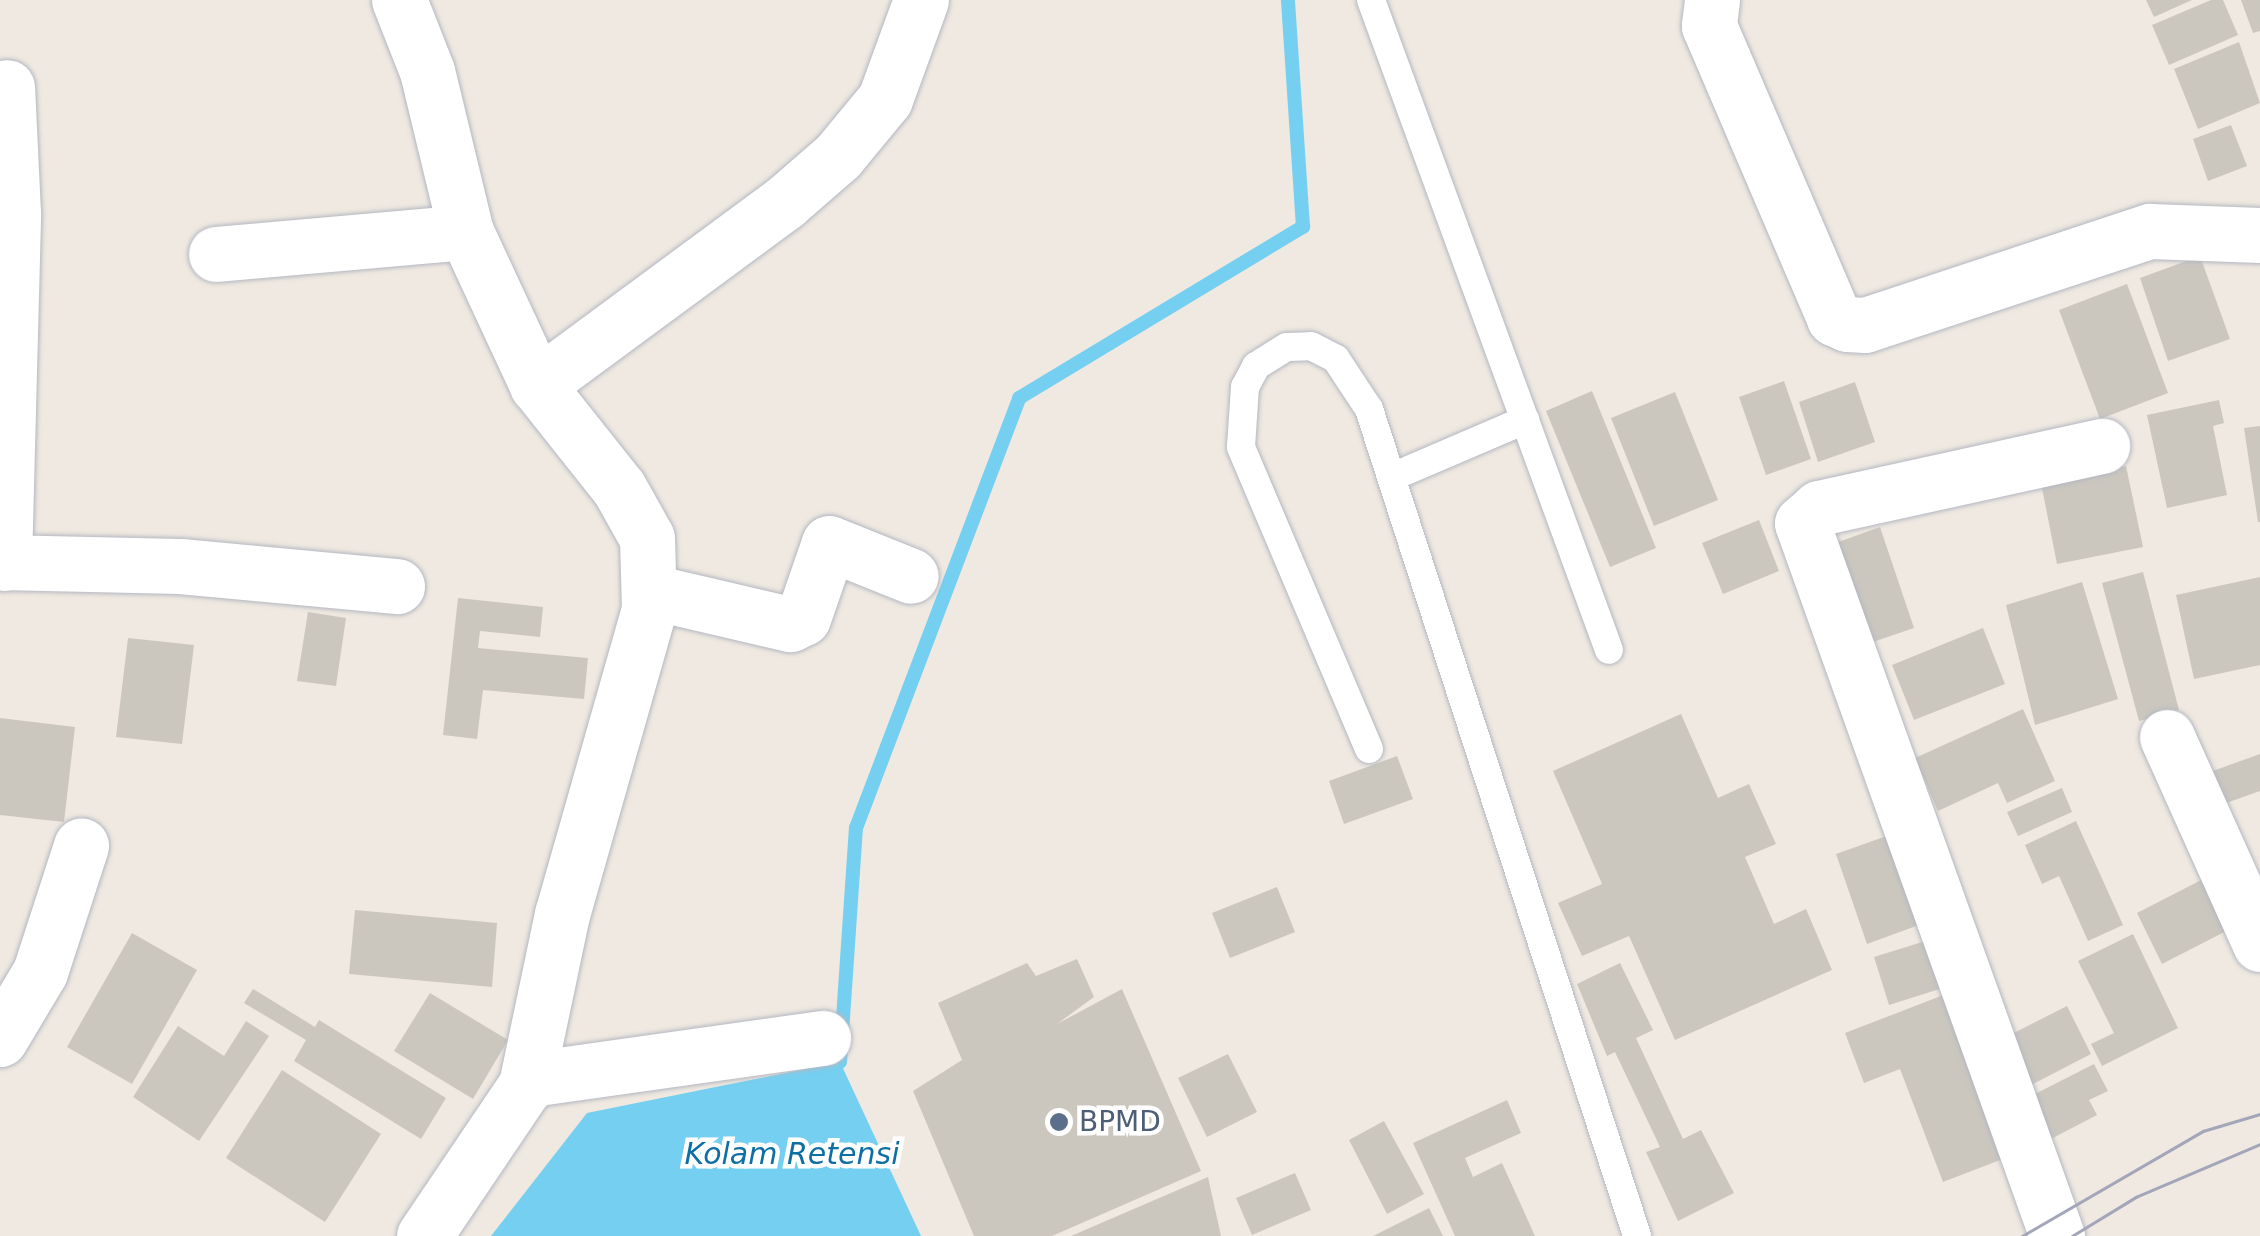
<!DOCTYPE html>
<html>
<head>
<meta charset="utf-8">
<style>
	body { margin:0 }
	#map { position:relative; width:2260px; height:1236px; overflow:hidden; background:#efe9e1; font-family:"DejaVu Sans",sans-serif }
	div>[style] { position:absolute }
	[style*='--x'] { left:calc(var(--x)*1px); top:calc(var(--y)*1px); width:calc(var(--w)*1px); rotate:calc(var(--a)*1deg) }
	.water>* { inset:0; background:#75cff0 }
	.stream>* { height:14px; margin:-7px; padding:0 7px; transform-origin:7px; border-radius:7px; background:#75cff0 }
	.building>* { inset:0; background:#cbc7bf }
	.roads { filter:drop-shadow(0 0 2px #b4b7c1) drop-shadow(0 0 2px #b4b7c1) }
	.service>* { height:28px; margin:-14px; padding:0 14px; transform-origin:14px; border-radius:14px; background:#fff }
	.minor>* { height:55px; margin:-27.5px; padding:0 27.5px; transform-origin:27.5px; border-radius:27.5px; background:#fff }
	.tram>* { height:2.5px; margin:-1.25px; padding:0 1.25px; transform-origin:1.25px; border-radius:1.25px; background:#a3a6b8 }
	.dots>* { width:28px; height:28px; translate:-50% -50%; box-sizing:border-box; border:5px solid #fff; border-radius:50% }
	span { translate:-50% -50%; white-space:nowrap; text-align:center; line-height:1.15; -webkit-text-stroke:9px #fff; paint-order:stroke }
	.service-label { font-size:28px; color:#4e5e75 }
	.left { translate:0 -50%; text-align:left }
	.water-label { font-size:30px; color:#0d6fa3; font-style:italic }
</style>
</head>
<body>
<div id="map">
	<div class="water">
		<i style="clip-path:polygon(840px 1062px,921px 1236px,491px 1236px,587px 1113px)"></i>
	</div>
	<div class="stream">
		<i style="--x:840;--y:1062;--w:235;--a:-86.1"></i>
		<i style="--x:856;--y:828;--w:460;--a:-69.2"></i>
		<i style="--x:1019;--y:398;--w:332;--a:-31.1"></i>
		<i style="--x:1303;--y:227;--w:227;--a:-93.8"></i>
	</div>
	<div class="building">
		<i style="clip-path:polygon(2146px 0,2192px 0,2154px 17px)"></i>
		<i style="clip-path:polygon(2211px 0,2223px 0,2238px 35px,2169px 65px,2152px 25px)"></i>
		<i style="clip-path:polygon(2241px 0,2260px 0,2260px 31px,2253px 33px)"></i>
		<i style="clip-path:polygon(2239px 42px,2260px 103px,2198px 129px,2174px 69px)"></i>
		<i style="clip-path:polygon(2231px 125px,2247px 166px,2208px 181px,2193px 139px)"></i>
		<i style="clip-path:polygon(2200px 256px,2230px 339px,2168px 361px,2140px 278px)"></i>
		<i style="clip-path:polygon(2127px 284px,2168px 393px,2100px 419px,2059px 310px)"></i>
		<i style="clip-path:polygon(1784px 381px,1811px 459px,1766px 475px,1739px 397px)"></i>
		<i style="clip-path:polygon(1855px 382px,1875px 442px,1818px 462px,1799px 402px)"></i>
		<i style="clip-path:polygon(1592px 391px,1656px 548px,1610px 567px,1546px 411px)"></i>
		<i style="clip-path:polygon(1675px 392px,1718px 500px,1654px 526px,1611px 418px)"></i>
		<i style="clip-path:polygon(2219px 400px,2224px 423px,2213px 426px,2227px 495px,2167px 508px,2147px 415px)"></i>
		<i style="clip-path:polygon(2260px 426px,2260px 522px,2258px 522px,2244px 428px)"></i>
		<i style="clip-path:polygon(2126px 466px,2143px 547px,2057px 564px,2041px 483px)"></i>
		<i style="clip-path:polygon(1759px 520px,1779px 571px,1723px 594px,1702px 543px)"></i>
		<i style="clip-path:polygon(1880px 527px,1914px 628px,1864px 645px,1830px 545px)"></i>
		<i style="clip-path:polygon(2143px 572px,2179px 710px,2139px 721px,2102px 583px)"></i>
		<i style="clip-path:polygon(2260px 577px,2260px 665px,2194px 679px,2176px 595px)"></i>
		<i style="clip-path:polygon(2082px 582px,2118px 699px,2035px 725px,2006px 605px)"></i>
		<i style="clip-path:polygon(458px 598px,543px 607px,540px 637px,480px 631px,478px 648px,588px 658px,584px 699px,483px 690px,477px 739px,443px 735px)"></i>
		<i style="clip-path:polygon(308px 612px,346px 618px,336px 686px,297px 681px)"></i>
		<i style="clip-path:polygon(1983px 628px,2005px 684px,1914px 720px,1892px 665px)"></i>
		<i style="clip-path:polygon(128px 638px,194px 645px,182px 744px,116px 737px)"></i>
		<i style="clip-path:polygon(2023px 709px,2055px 781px,2007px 803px,1998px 783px,1938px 811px,1915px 758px)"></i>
		<i style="clip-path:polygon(1681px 714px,1718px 798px,1749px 784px,1776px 844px,1745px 857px,1774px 924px,1806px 909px,1832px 970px,1675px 1040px,1629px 936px,1582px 956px,1558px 903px,1602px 884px,1553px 771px)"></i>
		<i style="clip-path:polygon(0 718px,75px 727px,64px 822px,0 815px)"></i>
		<i style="clip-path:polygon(2260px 754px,2260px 791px,2218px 806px,2207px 773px)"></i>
		<i style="clip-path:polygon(1397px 756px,1413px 799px,1344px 824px,1329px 781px)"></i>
		<i style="clip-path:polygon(2062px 788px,2072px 812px,2018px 836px,2007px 812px)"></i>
		<i style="clip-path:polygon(2076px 821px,2123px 925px,2088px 941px,2059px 876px,2042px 884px,2025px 845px)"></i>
		<i style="clip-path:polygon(1895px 833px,1927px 922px,1867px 944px,1836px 854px)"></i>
		<i style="clip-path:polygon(2211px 875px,2236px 926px,2162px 964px,2137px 913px)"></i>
		<i style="clip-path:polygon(1277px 887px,1295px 932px,1230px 958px,1212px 913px)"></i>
		<i style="clip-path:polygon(355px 910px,497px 923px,492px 987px,349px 974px)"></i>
		<i style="clip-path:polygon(132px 933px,197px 970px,132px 1084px,67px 1047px)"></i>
		<i style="clip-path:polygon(2133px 934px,2178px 1028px,2102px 1066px,2091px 1044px,2114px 1033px,2078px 961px)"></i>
		<i style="clip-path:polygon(1935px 938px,1949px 986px,1889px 1005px,1874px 957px)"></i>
		<i style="clip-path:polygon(1077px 959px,1094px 997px,1057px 1024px,1122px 989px,1201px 1171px,1052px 1236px,974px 1236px,913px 1091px,962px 1060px,938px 1003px,1027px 963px,1036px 976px)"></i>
		<i style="clip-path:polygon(1620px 963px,1653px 1030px,1636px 1038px,1683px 1139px,1701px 1130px,1734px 1193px,1678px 1221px,1646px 1152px,1660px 1147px,1615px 1052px,1607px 1056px,1577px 984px)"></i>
		<i style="clip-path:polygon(253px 989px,315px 1027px,319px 1020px,446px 1098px,421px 1139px,294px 1061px,306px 1040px,244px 1003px)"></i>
		<i style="clip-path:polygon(430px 993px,508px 1040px,473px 1099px,394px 1051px)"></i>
		<i style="clip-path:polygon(1946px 994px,2008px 1157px,1943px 1182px,1900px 1069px,1864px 1083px,1845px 1033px)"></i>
		<i style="clip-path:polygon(2067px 1006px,2091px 1054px,2027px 1087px,2004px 1038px)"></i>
		<i style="clip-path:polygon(246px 1021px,269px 1036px,199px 1141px,133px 1097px,178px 1026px,224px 1056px)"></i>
		<i style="clip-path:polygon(1228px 1054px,1257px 1112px,1207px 1137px,1178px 1078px)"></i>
		<i style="clip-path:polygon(2094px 1064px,2108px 1091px,2089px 1100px,2097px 1115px,2047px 1141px,2025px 1099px)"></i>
		<i style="clip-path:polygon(282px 1070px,381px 1134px,325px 1222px,226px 1158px)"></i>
		<i style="clip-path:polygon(1507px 1100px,1521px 1133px,1465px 1158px,1473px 1177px,1502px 1163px,1535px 1236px,1455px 1236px,1413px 1143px)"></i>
		<i style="clip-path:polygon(1384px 1121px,1424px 1194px,1387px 1214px,1349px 1140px)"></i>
		<i style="clip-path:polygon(1295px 1173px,1311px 1210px,1252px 1235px,1236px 1198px)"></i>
		<i style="clip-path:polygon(1208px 1177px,1221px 1236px,1071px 1236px)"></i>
		<i style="clip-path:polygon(1429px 1208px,1443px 1236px,1373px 1236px)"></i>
	</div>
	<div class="roads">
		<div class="service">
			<i style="--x:1371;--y:0;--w:692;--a:69.89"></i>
			<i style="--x:1392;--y:477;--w:145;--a:-23.2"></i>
			<i style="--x:1369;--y:749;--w:328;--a:-113"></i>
			<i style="--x:1241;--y:447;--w:60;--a:-86.2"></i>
			<i style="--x:1245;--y:387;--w:24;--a:-62"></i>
			<i style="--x:1256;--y:366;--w:36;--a:-32"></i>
			<i style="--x:1287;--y:347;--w:24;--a:-2"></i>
			<i style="--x:1311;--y:346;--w:28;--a:27"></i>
			<i style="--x:1336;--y:359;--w:60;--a:56.6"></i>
			<i style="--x:1369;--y:409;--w:869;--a:72.04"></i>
		</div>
		<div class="minor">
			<i style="--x:399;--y:0;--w:76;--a:68.5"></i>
			<i style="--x:427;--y:71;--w:166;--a:76.4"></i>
			<i style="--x:466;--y:232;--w:169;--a:65.1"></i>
			<i style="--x:537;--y:385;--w:132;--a:51.5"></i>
			<i style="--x:619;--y:488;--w:57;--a:60.8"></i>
			<i style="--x:647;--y:538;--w:71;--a:88.4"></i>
			<i style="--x:649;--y:609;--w:317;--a:105.9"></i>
			<i style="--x:562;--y:914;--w:175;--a:101.9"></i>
			<i style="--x:1712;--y:0;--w:26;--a:97"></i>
			<i style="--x:1709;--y:26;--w:318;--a:66.8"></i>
			<i style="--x:1834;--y:318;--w:14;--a:25"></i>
			<i style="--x:1847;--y:324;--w:18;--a:3"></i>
			<i style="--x:1865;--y:325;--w:300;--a:-18.3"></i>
			<i style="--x:2150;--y:231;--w:110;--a:2.1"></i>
			<i style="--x:216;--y:254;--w:251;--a:-5"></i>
			<i style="--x:537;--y:385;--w:307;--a:-36.4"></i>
			<i style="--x:784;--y:203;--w:72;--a:-41"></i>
			<i style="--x:838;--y:156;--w:74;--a:-50.5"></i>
			<i style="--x:885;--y:99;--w:105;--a:-70"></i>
			<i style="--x:0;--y:562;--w:180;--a:1.3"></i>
			<i style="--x:180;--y:566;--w:218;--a:5.3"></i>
			<i style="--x:4;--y:563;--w:350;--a:-88.5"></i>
			<i style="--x:13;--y:213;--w:126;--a:-92.7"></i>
			<i style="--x:652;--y:592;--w:142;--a:13.1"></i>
			<i style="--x:790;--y:624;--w:14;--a:-25"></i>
			<i style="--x:803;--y:618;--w:79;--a:-70.9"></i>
			<i style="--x:829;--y:543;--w:88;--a:21.9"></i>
			<i style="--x:2167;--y:737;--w:227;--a:65.8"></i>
			<i style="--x:0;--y:1039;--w:78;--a:-59.2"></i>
			<i style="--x:40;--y:972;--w:133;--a:-72"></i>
			<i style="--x:424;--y:1236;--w:182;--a:-56"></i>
			<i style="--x:526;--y:1085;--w:14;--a:-30"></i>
			<i style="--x:538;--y:1078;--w:288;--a:-8"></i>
			<i style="--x:2057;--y:1236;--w:757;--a:-109.68"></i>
			<i style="--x:1802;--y:523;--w:23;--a:-41"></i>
			<i style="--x:1819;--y:508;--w:290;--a:-12.4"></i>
		</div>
	</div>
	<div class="tram">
		<i style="--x:2022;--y:1236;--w:209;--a:-30.1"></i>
		<i style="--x:2203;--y:1131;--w:59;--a:-16.6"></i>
		<i style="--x:2072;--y:1236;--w:75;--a:-31.4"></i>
		<i style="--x:2136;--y:1197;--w:135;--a:-23.1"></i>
	</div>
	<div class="dots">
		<i style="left:1059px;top:1122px;background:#5c6f8a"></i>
	</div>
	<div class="service-label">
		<span class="left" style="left:1079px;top:1122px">BPMD</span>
	</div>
	<div class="water-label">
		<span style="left:792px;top:1154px">Kolam Retensi</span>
	</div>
</div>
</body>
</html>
